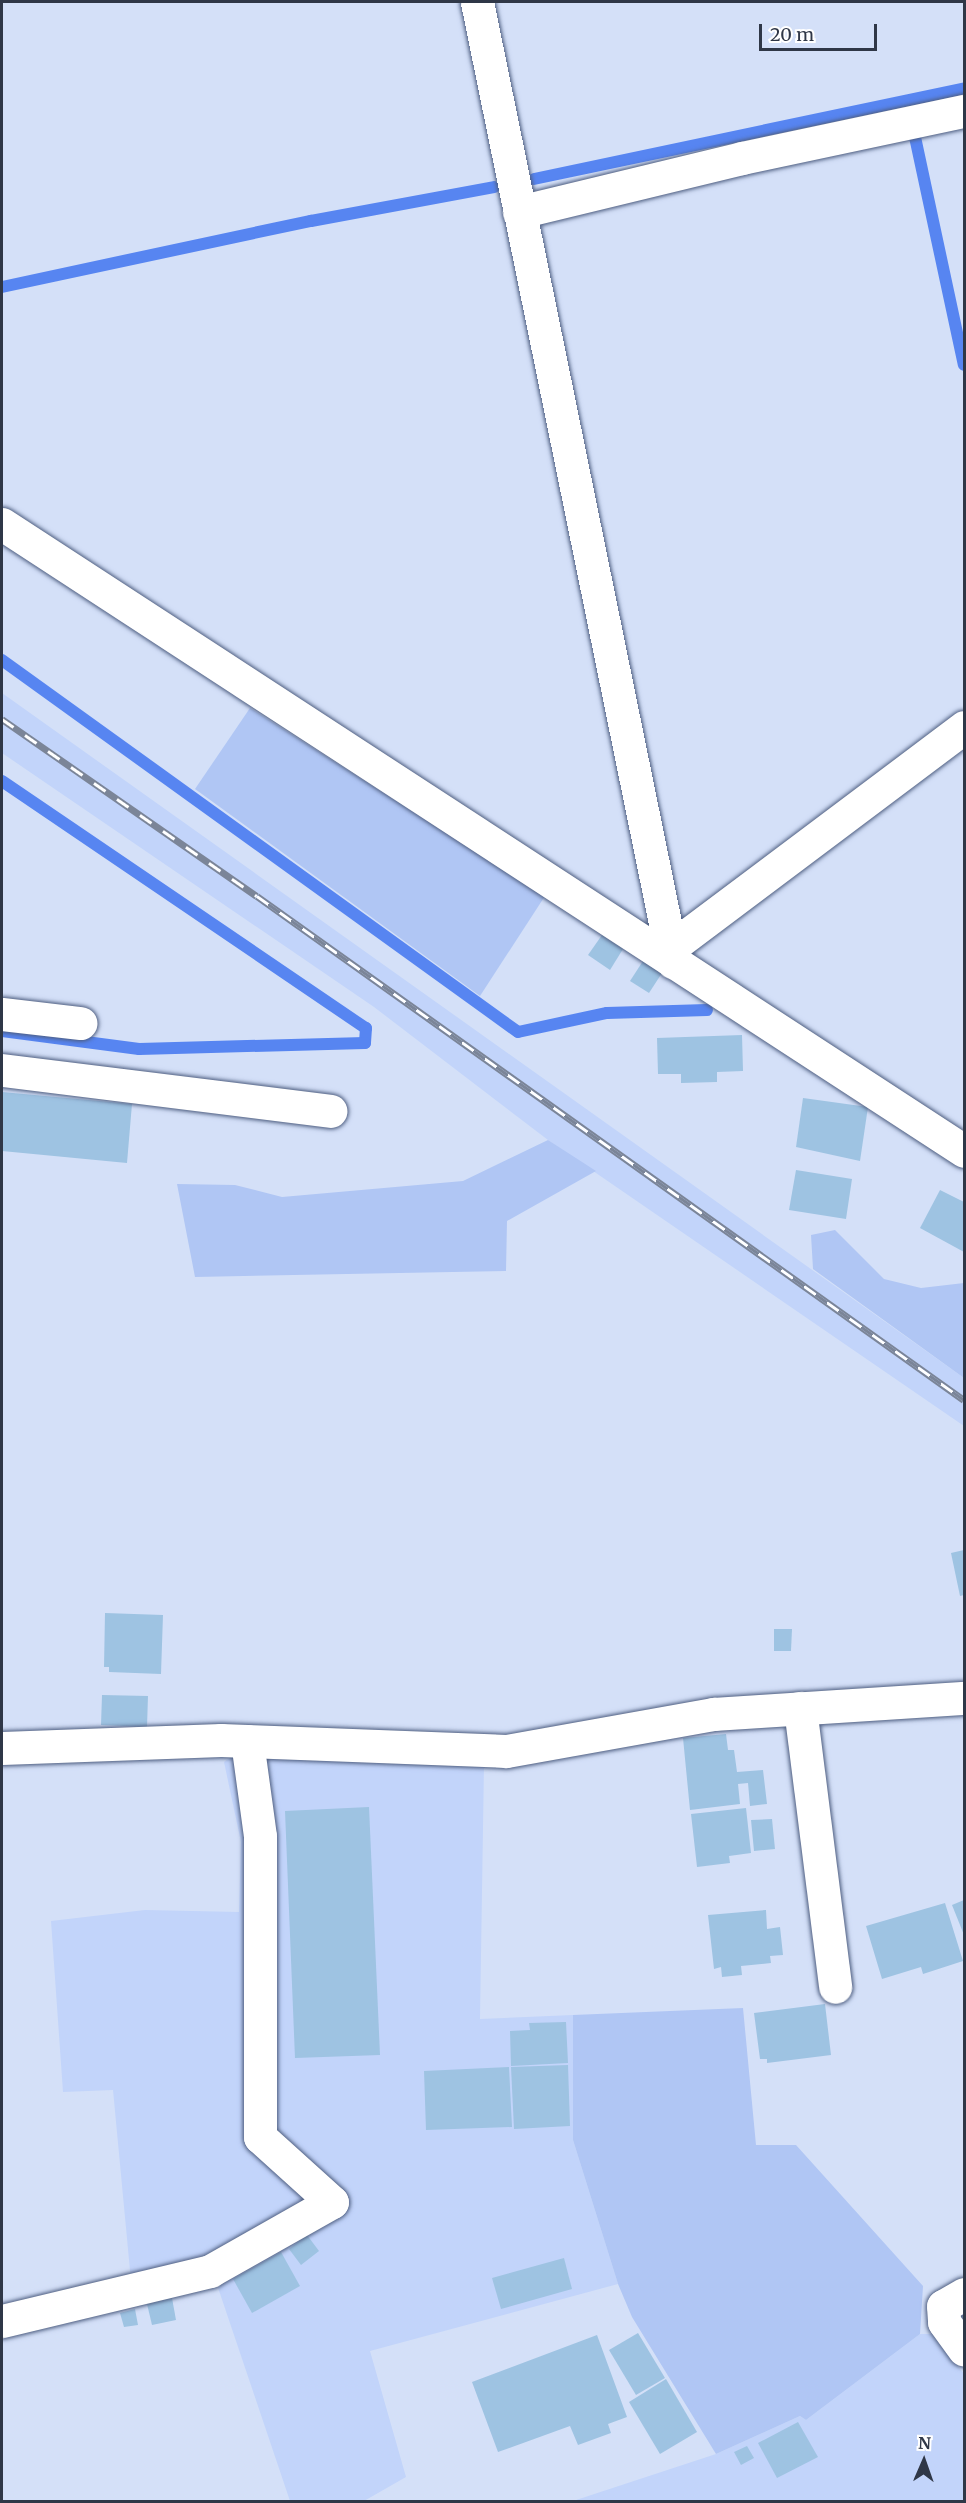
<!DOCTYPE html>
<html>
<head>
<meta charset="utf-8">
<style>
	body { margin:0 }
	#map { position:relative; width:966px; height:2503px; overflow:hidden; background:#d4e0f8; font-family:Merriweather,serif }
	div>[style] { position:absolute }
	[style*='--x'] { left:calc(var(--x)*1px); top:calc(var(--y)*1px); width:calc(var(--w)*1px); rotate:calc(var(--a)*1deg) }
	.built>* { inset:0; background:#c2d4fa }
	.green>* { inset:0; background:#b0c6f4 }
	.stream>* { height:12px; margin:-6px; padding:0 6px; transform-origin:6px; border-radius:6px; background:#5785f1 }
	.building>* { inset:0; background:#9ec3e2 }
	.roads { filter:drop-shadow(0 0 2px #4e5e81) drop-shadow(0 0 2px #4e5e81) }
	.minor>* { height:33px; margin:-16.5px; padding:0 16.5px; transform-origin:16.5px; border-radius:16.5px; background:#fff }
	.rail>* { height:7px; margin-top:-3.5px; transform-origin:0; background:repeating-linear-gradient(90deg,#fff 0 14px,#7b8598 0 28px); box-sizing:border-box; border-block:2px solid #7b8598 }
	span { translate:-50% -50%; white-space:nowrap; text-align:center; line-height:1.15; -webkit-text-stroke:5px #fff; paint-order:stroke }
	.frame { position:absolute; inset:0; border:3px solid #2f3747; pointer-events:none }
	.north { position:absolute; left:894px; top:2431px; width:60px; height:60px; -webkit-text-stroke:4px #fff; paint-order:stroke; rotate:2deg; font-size:16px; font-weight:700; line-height:24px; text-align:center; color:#2f3747 }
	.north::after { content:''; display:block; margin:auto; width:21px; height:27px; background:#2f3747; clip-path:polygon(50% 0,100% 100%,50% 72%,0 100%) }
	.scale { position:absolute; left:759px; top:24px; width:118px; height:27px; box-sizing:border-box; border:3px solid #2f3747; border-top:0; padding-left:8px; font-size:18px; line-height:21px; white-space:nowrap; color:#2f3747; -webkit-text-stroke:4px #fff; paint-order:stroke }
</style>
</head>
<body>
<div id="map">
	<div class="built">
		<i style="clip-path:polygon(2px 693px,964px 1378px,964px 1426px,548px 1140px,374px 1007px,2px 753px)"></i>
		<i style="clip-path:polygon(237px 1753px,484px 1764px,480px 2019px,573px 2015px,573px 2140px,618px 2284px,370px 2351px,406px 2477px,364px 2501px,290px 2501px,209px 2261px,131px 2281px,113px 2090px,63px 2092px,51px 1921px,145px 1910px,239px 1912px,241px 1842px,224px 1762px)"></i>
		<i style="clip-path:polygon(920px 2334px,932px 2334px,964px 2374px,964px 2501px,570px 2502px,716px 2454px,800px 2416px,806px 2420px)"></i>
	</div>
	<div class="green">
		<i style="clip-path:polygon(250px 708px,545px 896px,480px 996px,195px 789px)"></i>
		<i style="clip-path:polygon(548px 1140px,596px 1171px,507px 1221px,506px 1271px,195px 1277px,177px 1184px,235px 1185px,282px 1197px,463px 1181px)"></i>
		<i style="clip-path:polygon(835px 1230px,884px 1279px,921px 1288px,964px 1283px,964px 1378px,813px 1269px,811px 1235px)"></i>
		<i style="clip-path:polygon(743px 2008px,756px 2145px,796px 2145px,923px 2286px,920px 2334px,806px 2420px,800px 2416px,716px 2454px,632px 2317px,618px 2284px,573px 2140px,573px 2015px)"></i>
	</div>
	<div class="stream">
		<i style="--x:915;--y:137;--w:233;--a:77.9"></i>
		<i style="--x:534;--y:179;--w:440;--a:-11.9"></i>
		<i style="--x:2;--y:287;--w:316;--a:-12.1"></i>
		<i style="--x:311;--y:221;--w:186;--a:-10.5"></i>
		<i style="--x:2;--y:660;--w:636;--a:35.79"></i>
		<i style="--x:518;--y:1032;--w:91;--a:-12.1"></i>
		<i style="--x:607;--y:1013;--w:100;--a:-1.7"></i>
		<i style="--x:2;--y:781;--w:440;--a:34.2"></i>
		<i style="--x:366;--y:1028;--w:15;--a:94"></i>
		<i style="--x:365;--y:1043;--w:226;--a:178.5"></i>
		<i style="--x:139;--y:1049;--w:138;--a:-172.5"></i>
	</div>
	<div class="building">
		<i style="clip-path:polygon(602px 935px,623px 949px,610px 970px,588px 955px)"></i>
		<i style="clip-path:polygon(643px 961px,662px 973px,649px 993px,630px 981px)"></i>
		<i style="clip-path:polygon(742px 1035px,743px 1071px,717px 1072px,717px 1082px,681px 1083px,681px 1074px,658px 1074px,657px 1038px)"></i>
		<i style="clip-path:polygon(2px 1092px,132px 1104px,127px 1163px,2px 1151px)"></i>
		<i style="clip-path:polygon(803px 1098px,868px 1107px,860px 1161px,796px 1147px)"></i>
		<i style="clip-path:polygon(796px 1170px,852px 1179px,846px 1219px,789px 1210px)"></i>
		<i style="clip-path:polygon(940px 1190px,964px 1202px,964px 1252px,920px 1228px)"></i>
		<i style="clip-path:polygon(964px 1550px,964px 1595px,960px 1596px,951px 1553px)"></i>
		<i style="clip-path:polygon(105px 1613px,163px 1615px,161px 1674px,109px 1672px,109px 1667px,104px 1667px)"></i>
		<i style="clip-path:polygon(774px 1629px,792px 1629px,791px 1651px,774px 1651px)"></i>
		<i style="clip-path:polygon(102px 1695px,148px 1696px,147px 1727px,101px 1725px)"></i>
		<i style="clip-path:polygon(726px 1734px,728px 1750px,734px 1750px,737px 1772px,763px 1770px,767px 1804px,750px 1806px,748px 1783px,738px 1784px,740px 1804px,690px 1810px,683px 1738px)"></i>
		<i style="clip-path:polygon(369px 1807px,380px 2055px,295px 2058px,285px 1811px)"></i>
		<i style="clip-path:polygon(746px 1808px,751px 1853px,729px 1856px,730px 1863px,697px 1867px,691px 1814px)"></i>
		<i style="clip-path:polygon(772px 1819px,775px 1849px,754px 1851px,751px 1820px)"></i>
		<i style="clip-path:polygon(964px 1900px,964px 1935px,952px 1905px)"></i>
		<i style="clip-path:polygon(945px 1903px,963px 1961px,923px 1974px,921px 1967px,882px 1979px,866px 1926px)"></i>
		<i style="clip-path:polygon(766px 1910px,767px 1929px,780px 1927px,783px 1955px,770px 1956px,771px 1963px,741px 1966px,742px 1975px,722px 1977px,721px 1967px,714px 1969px,708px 1915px)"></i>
		<i style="clip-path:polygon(825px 2004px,831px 2055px,767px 2063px,767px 2059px,760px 2059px,754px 2013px)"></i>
		<i style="clip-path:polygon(566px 2022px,568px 2063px,511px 2066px,510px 2031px,530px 2030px,529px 2023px)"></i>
		<i style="clip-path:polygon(568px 2065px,570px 2126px,514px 2129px,511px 2067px)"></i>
		<i style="clip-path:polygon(509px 2067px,512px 2127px,426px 2130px,424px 2071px)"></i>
		<i style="clip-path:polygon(307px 2235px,319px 2251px,301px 2265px,289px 2249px)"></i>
		<i style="clip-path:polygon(281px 2252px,300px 2286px,252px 2313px,233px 2279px)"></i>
		<i style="clip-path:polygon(564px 2258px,572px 2289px,501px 2309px,492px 2278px)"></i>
		<i style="clip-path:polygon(172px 2298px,176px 2320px,152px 2325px,147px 2304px)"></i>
		<i style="clip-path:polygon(135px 2309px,138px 2325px,124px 2327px,120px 2313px)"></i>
		<i style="clip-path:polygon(638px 2333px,665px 2378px,636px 2395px,609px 2350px)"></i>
		<i style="clip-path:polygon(597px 2335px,627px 2417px,608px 2424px,611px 2433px,578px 2445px,570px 2426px,498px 2452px,472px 2382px)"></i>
		<i style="clip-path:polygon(666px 2379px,697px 2432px,660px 2454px,629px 2402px)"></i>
		<i style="clip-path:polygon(798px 2422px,818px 2457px,777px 2478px,758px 2443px)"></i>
		<i style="clip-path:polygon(747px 2446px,754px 2458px,741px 2465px,734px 2452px)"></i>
	</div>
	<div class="roads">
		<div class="minor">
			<i style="--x:477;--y:2;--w:980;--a:78.46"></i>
			<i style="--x:519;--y:212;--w:229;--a:-13.6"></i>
			<i style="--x:742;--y:158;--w:227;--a:-12"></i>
			<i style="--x:2;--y:524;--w:1148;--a:33.09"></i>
			<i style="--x:670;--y:948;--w:368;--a:-36.9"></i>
			<i style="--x:2;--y:1014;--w:79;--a:6.6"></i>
			<i style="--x:2;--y:1070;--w:331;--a:7.1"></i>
			<i style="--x:800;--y:1708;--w:281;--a:82.8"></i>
			<i style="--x:2;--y:1748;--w:219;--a:-2.1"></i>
			<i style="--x:221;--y:1740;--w:285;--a:2.2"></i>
			<i style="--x:506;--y:1751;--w:211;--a:-10.1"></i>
			<i style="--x:714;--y:1714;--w:251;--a:-3.7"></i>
			<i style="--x:964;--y:2294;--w:24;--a:150"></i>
			<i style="--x:943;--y:2306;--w:16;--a:86"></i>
			<i style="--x:944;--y:2322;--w:34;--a:54"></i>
			<i style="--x:2;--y:2321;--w:214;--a:-13.5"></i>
			<i style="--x:210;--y:2271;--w:140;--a:-29.5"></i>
			<i style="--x:332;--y:2202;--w:97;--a:-137.9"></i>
			<i style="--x:260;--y:2137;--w:301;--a:-90"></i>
			<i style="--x:260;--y:1836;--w:96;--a:-97.8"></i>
		</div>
	</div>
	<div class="rail">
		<i style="--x:2;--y:719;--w:310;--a:34.8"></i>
		<i style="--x:257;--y:896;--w:868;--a:35.48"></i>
	</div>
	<div class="frame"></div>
	<div class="north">N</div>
	<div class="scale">20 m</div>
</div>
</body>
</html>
